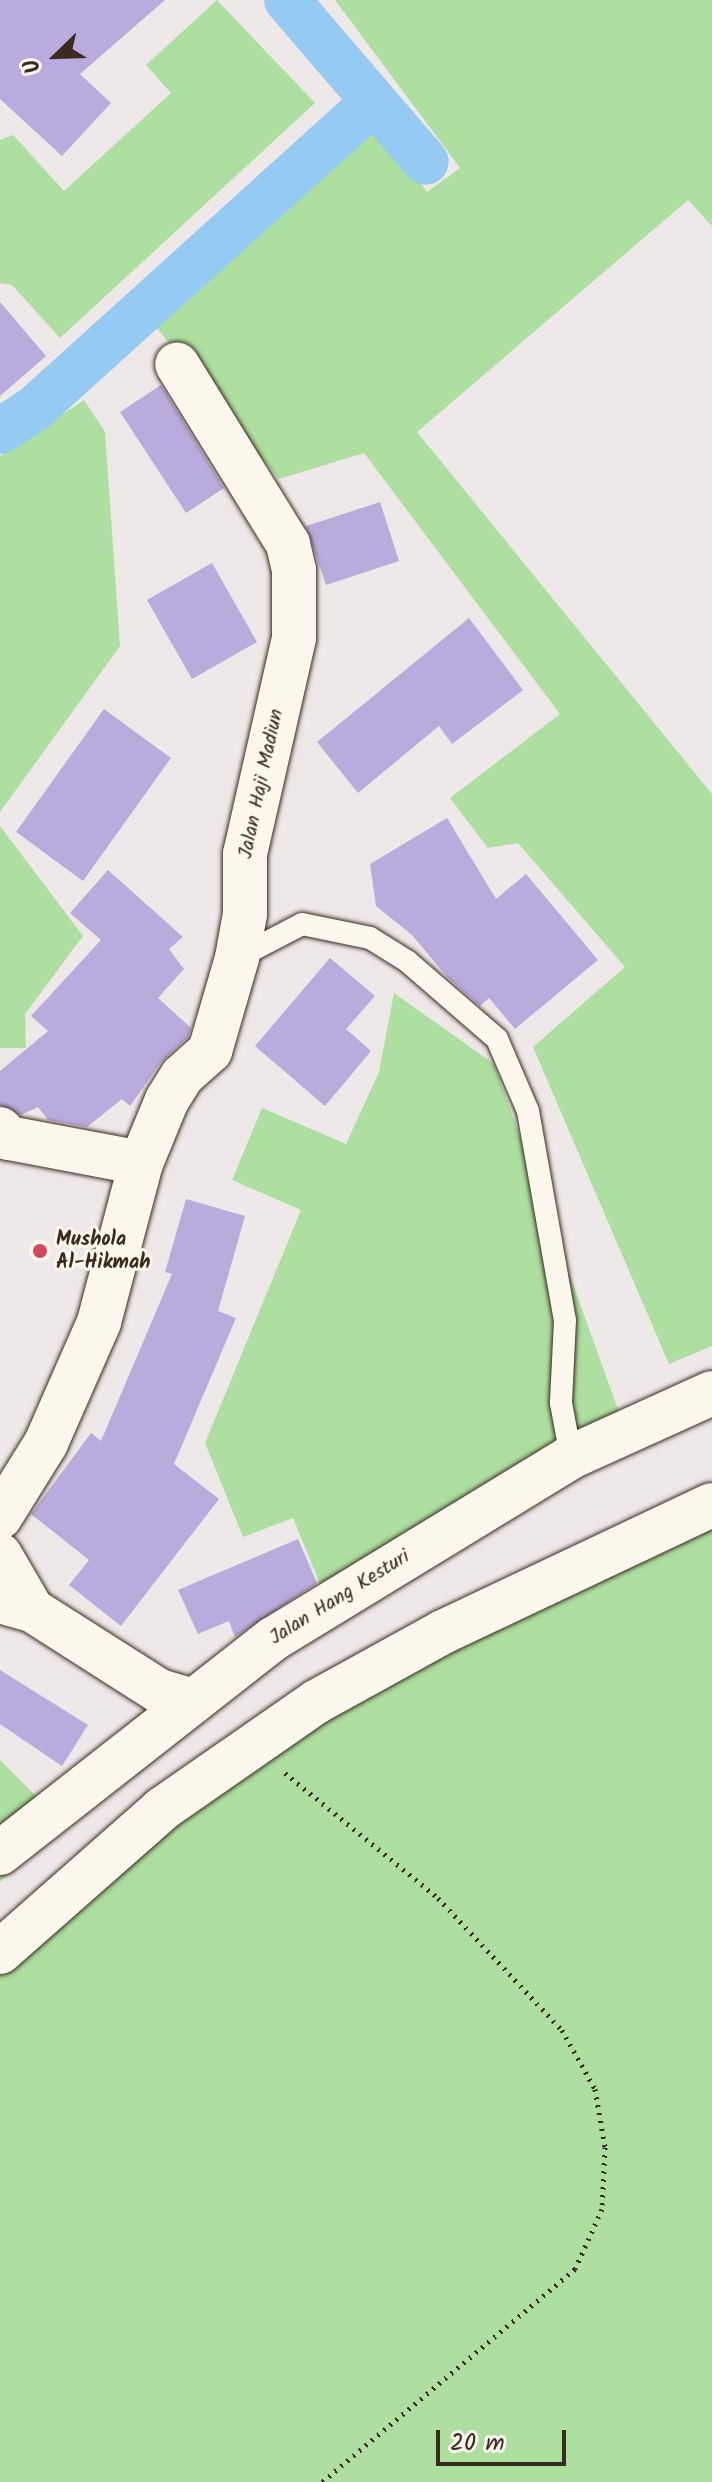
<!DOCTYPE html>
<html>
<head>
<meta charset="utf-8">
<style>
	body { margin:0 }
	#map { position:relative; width:712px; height:2482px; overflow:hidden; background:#eee8e9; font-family:Kalam,sans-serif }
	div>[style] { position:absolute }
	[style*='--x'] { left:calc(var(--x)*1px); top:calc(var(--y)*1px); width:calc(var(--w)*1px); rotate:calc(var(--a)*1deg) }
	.green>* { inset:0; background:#acdfa0 }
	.canal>* { height:46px; margin:-23px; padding:0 23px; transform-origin:23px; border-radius:23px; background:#95cbf3 }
	.building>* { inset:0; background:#b9acdc }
	.path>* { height:5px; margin-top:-2.5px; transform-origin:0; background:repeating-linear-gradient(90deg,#3b2a1e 0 2px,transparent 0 8px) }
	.roads { filter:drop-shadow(0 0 2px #3b2a1e) drop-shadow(0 0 2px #3b2a1e) }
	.lane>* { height:22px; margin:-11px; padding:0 11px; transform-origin:11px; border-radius:11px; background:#fbf7ec }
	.street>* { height:44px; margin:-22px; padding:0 22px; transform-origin:22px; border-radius:22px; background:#fbf7ec }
	.secondary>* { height:44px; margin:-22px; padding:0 22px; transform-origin:22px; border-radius:22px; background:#fbf7ec }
	.dots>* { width:22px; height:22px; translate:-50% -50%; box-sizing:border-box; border:4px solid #fbf7ec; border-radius:50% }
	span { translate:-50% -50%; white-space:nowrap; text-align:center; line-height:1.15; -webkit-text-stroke:6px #fbf7ec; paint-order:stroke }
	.street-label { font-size:20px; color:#3b2a1e }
	.poi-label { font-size:20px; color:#3b2a1e; font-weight:700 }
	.left { translate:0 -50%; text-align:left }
	.north { position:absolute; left:16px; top:16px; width:80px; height:80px; -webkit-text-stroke:6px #fbf7ec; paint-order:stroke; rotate:247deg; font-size:22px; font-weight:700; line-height:32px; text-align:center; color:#3b2a1e }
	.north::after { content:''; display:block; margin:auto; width:28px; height:36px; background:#3b2a1e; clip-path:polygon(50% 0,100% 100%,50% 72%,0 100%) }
	.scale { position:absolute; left:436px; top:2430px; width:130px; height:36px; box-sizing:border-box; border:4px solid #3b2a1e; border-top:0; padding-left:10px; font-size:24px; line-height:28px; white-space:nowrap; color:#3b2a1e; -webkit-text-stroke:6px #fbf7ec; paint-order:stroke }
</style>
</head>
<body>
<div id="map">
	<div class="green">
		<i style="clip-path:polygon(217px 0,315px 103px,60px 338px,12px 285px,0 283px,0 140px,13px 135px,64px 191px,171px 93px,146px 65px)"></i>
		<i style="clip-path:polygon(335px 0,712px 0,712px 226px,688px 200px,417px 432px,712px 794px,712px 1346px,669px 1364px,533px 1047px,625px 967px,518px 843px,488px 848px,450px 798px,560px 714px,364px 453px,279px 479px,148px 317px,376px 125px,427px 192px,460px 168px)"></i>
		<i style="clip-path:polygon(84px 400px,105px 432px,120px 646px,0 812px,0 456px)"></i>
		<i style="clip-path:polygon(0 826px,83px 936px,25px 1014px,26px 1048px,0 1048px)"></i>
		<i style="clip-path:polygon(394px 993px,494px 1064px,630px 1443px,325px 1596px,293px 1518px,243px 1537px,205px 1443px,301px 1210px,232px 1180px,262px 1108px,346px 1144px,379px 1072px)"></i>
		<i style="clip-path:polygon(712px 1508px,712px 2482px,0 2482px,0 1973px,349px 1680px)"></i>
		<i style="clip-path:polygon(0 1760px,61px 1821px,0 1882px)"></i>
	</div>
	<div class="canal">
		<i style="--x:287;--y:0;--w:213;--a:49.4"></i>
		<i style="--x:0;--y:431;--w:42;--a:-33.3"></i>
		<i style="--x:35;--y:408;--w:457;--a:-42.1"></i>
	</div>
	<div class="building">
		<i style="clip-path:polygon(0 0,165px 0,80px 74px,111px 103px,62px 156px,0 99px)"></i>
		<i style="clip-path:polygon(0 302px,46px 356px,0 396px)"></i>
		<i style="clip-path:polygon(161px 385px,224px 488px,186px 513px,120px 412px)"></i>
		<i style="clip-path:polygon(380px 502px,399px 561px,326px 585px,306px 526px)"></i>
		<i style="clip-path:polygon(212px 563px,257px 642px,192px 679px,147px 600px)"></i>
		<i style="clip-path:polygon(469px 618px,523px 690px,452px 744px,439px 726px,358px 793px,317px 742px)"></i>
		<i style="clip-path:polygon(104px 709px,171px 758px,83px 881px,16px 832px)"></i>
		<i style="clip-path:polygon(447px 818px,496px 899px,526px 874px,598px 960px,515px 1029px,489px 998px,480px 1006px,448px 978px,412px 935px,376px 906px,370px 864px)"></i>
		<i style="clip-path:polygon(108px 870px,183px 937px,169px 949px,184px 969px,158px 998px,191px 1028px,188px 1037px,161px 1062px,130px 1106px,122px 1099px,87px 1127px,48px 1120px,38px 1107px,21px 1115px,0 1105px,0 1071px,48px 1031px,31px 1016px,101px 940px,70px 913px)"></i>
		<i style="clip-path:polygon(330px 958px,375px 996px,346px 1029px,371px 1051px,325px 1106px,255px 1046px)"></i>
		<i style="clip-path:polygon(186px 1199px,245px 1216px,218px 1311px,236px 1318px,174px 1464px,219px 1499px,121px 1626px,69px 1585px,89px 1560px,31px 1514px,91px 1433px,101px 1441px,172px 1274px,165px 1272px)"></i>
		<i style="clip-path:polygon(298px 1539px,317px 1583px,235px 1637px,229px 1621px,198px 1634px,178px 1590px)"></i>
		<i style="clip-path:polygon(0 1670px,88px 1725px,62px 1766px,0 1724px)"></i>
	</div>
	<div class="path">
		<i style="--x:285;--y:1773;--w:198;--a:39.2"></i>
		<i style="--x:438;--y:1898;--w:181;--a:46.8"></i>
		<i style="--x:562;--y:2030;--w:68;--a:60.8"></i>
		<i style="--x:595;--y:2089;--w:59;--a:80.2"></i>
		<i style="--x:605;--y:2147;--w:62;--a:92.8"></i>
		<i style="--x:602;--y:2209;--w:66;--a:114.2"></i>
		<i style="--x:575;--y:2269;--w:331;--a:139.9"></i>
	</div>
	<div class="roads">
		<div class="lane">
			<i style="--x:237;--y:958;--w:73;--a:-27.6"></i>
			<i style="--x:302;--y:924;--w:69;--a:11.6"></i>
			<i style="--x:370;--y:938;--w:44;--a:31.9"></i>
			<i style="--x:407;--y:961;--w:119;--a:40.9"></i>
			<i style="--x:497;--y:1039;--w:78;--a:66.7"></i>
			<i style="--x:528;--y:1111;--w:212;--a:80"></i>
			<i style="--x:565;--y:1320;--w:83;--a:92.8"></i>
			<i style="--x:561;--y:1403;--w:55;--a:79.5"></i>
		</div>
		<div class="street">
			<i style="--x:0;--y:1129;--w:13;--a:45"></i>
			<i style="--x:9;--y:1138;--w:134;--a:10.7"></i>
			<i style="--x:0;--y:1517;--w:87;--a:-58.1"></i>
			<i style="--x:46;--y:1443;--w:132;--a:-66.3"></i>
			<i style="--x:99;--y:1322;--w:164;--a:-75.2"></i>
			<i style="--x:141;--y:1163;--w:68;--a:-67.6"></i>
			<i style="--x:167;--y:1100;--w:28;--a:-58"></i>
			<i style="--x:182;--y:1076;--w:38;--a:-42"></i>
			<i style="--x:210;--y:1051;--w:97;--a:-73.8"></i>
			<i style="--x:237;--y:958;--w:45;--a:-79.7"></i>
			<i style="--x:245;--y:914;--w:60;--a:-90"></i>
			<i style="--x:245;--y:854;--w:221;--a:-77.2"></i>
			<i style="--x:294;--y:638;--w:68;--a:-90"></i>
			<i style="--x:294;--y:570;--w:27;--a:-103"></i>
			<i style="--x:288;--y:544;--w:211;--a:-121.7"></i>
			<i style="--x:0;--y:1555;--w:64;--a:59.8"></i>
		</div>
		<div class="secondary">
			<i style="--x:0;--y:1601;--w:33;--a:16"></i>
			<i style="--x:32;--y:1610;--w:151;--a:32.5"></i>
			<i style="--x:159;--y:1691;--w:32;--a:16"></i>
			<i style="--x:0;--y:1853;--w:347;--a:-38.1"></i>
			<i style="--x:273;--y:1639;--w:349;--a:-31.4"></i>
			<i style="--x:571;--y:1457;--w:155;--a:-24.4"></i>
			<i style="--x:0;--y:1952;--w:216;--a:-41.4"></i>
			<i style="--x:162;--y:1809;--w:188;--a:-34.8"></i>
			<i style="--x:316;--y:1702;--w:145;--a:-28.9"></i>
			<i style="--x:443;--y:1632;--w:297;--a:-25.3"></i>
		</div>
	</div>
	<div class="dots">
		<i style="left:40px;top:1251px;background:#d1495b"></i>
	</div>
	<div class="street-label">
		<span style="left:262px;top:784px;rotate:-78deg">Jalan Haji Madiun</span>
		<span style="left:340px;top:1598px;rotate:-32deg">Jalan Hang Kesturi</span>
	</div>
	<div class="poi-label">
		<span class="left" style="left:56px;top:1252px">Mushola<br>Al-Hikmah</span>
	</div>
	<div class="north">U</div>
	<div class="scale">20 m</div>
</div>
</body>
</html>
